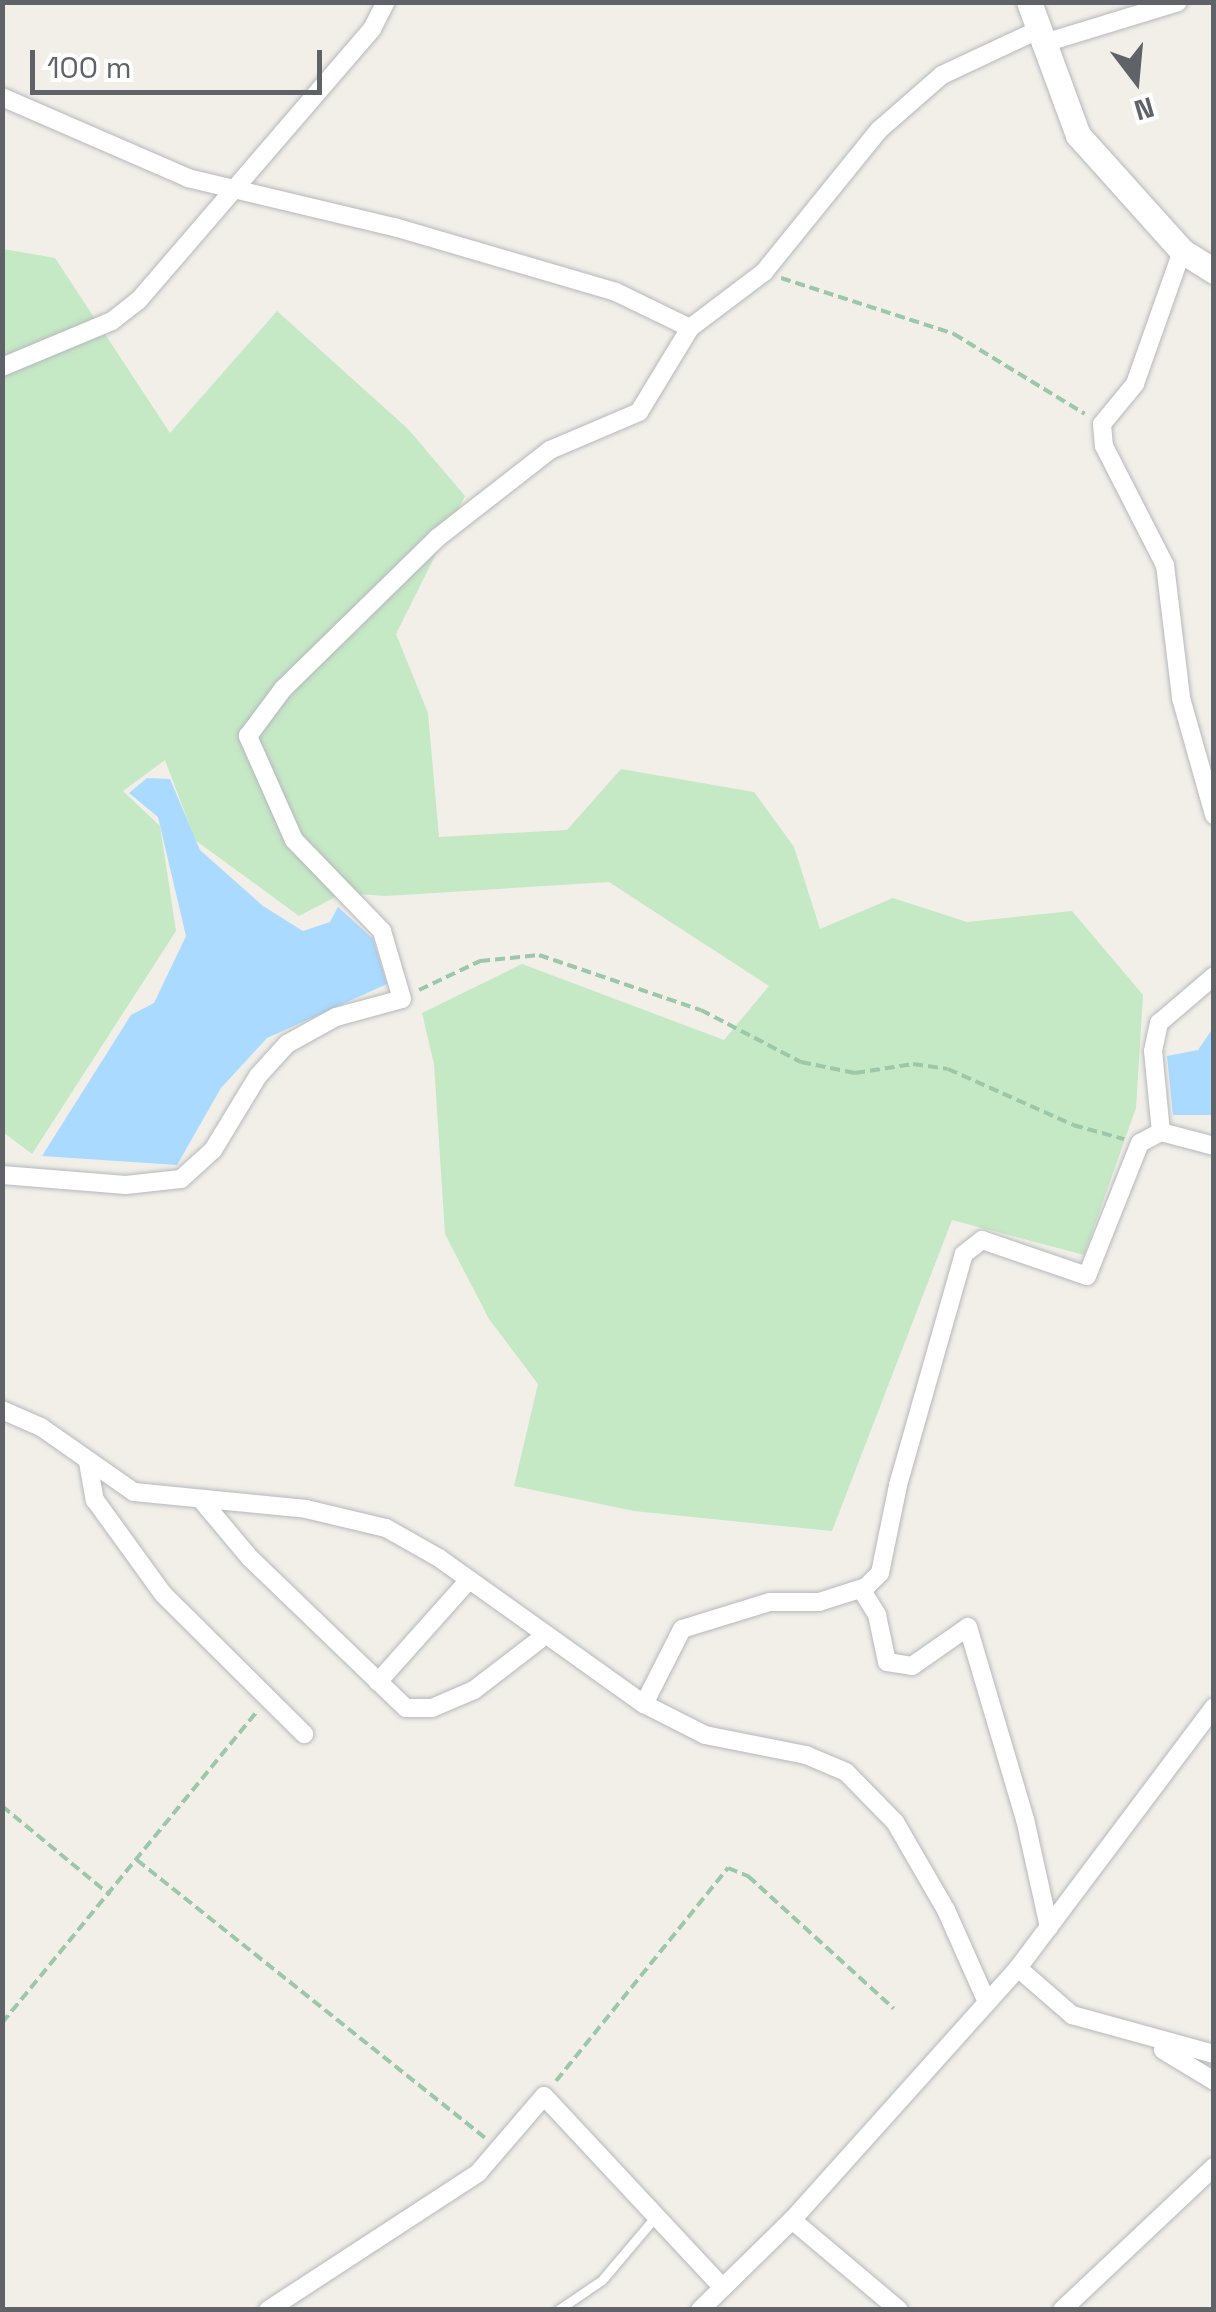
<!DOCTYPE html>
<html>
<head>
<meta charset="utf-8">
<style>
	body { margin:0 }
	#map { position:relative; width:1216px; height:2312px; overflow:hidden; background:#f1efe8; font-family:"Space Grotesk",sans-serif }
	div>[style] { position:absolute }
	[style*='--x'] { left:calc(var(--x)*1px); top:calc(var(--y)*1px); width:calc(var(--w)*1px); rotate:calc(var(--a)*1deg) }
	.green>* { inset:0; background:#c5e8c5 }
	.water>* { inset:0; background:#aadaff }
	.path>* { height:4px; margin-top:-2px; transform-origin:0; background:repeating-linear-gradient(90deg,#9cc7a9 0 10px,transparent 0 15px) }
	.roads { filter:drop-shadow(0 0 2px #b5b8bc) drop-shadow(0 0 2px #b5b8bc) }
	.lane>* { height:9px; margin:-4.5px; padding:0 4.5px; transform-origin:4.5px; border-radius:4.5px; background:#fff }
	.street>* { height:18px; margin:-9px; padding:0 9px; transform-origin:9px; border-radius:9px; background:#fff }
	.secondary>* { height:25px; margin:-12.5px; padding:0 12.5px; transform-origin:12.5px; border-radius:12.5px; background:#fff }
	span { translate:-50% -50%; white-space:nowrap; text-align:center; line-height:1.15; -webkit-text-stroke:8px #fff; paint-order:stroke }
	.frame { position:absolute; inset:0; border:5px solid #5f6368; pointer-events:none }
	.north { position:absolute; left:1086px; top:30px; width:100px; height:100px; -webkit-text-stroke:8px #fff; paint-order:stroke; rotate:164deg; font-size:28px; font-weight:700; line-height:40px; text-align:center; color:#5f6368 }
	.north::after { content:''; display:block; margin:auto; width:35px; height:45px; background:#5f6368; clip-path:polygon(50% 0,100% 100%,50% 72%,0 100%) }
	.scale { position:absolute; left:30px; top:50px; width:292px; height:45px; box-sizing:border-box; border:5px solid #5f6368; border-top:0; padding-left:12px; font-size:30px; line-height:35px; white-space:nowrap; color:#5f6368; -webkit-text-stroke:8px #fff; paint-order:stroke }
</style>
</head>
<body>
<div id="map">
	<div class="green">
		<i style="clip-path:polygon(3px 249px,55px 258px,170px 433px,277px 311px,408px 429px,465px 496px,396px 634px,428px 713px,439px 837px,567px 830px,621px 769px,754px 792px,794px 847px,820px 929px,893px 898px,967px 922px,1072px 911px,1143px 995px,1136px 1108px,1084px 1255px,952px 1220px,832px 1531px,634px 1511px,514px 1486px,538px 1384px,489px 1319px,445px 1234px,434px 1064px,422px 1013px,522px 964px,724px 1040px,769px 986px,609px 882px,386px 896px,343px 893px,299px 916px,195px 840px,165px 760px,123px 791px,160px 826px,176px 931px,32px 1154px,3px 1132px)"></i>
	</div>
	<div class="water">
		<i style="clip-path:polygon(147px 778px,170px 779px,200px 850px,263px 906px,303px 931px,330px 922px,338px 907px,373px 939px,387px 984px,267px 1038px,221px 1088px,177px 1165px,42px 1156px,131px 1015px,154px 1003px,186px 936px,158px 817px,129px 793px)"></i>
		<i style="clip-path:polygon(1213px 1028px,1213px 1115px,1173px 1115px,1167px 1056px,1198px 1050px)"></i>
	</div>
	<div class="path">
		<i style="--x:781;--y:278;--w:182;--a:17.9"></i>
		<i style="--x:954;--y:334;--w:153;--a:31.4"></i>
		<i style="--x:419;--y:990;--w:68;--a:-25.4"></i>
		<i style="--x:480;--y:961;--w:59;--a:-5.8"></i>
		<i style="--x:539;--y:955;--w:171;--a:18.8"></i>
		<i style="--x:701;--y:1010;--w:113;--a:27.5"></i>
		<i style="--x:801;--y:1062;--w:55;--a:11.5"></i>
		<i style="--x:855;--y:1073;--w:59;--a:-8.8"></i>
		<i style="--x:913;--y:1064;--w:35;--a:8"></i>
		<i style="--x:948;--y:1069;--w:137;--a:24.1"></i>
		<i style="--x:1073;--y:1125;--w:53;--a:15.4"></i>
		<i style="--x:2;--y:1806;--w:140;--a:39.5"></i>
		<i style="--x:137;--y:1860;--w:445;--a:38.6"></i>
		<i style="--x:2;--y:2023;--w:404;--a:-50.7"></i>
		<i style="--x:556;--y:2081;--w:274;--a:-51.1"></i>
		<i style="--x:728;--y:1868;--w:22;--a:22"></i>
		<i style="--x:748;--y:1876;--w:197;--a:42.3"></i>
	</div>
	<div class="roads">
		<div class="lane">
			<i style="--x:558;--y:2310;--w:53;--a:-34.3"></i>
			<i style="--x:602;--y:2280;--w:82;--a:-49.9"></i>
		</div>
		<div class="street">
			<i style="--x:1041;--y:44;--w:143;--a:-17"></i>
			<i style="--x:2;--y:97;--w:203;--a:23.5"></i>
			<i style="--x:188;--y:178;--w:212;--a:13.4"></i>
			<i style="--x:394;--y:227;--w:231;--a:16.3"></i>
			<i style="--x:616;--y:292;--w:82;--a:25.9"></i>
			<i style="--x:1182;--y:251;--w:141;--a:109.5"></i>
			<i style="--x:1135;--y:384;--w:52;--a:129.5"></i>
			<i style="--x:1102;--y:424;--w:22;--a:85"></i>
			<i style="--x:1104;--y:446;--w:134;--a:62.9"></i>
			<i style="--x:1165;--y:565;--w:134;--a:83.1"></i>
			<i style="--x:1181;--y:698;--w:122;--a:74.2"></i>
			<i style="--x:2;--y:367;--w:119;--a:-22.7"></i>
			<i style="--x:112;--y:321;--w:33;--a:-38"></i>
			<i style="--x:138;--y:301;--w:359;--a:-49.3"></i>
			<i style="--x:372;--y:29;--w:30;--a:-63"></i>
			<i style="--x:1161;--y:1132;--w:81;--a:-95.6"></i>
			<i style="--x:1153;--y:1051;--w:29;--a:-78"></i>
			<i style="--x:1159;--y:1023;--w:72;--a:-40.5"></i>
			<i style="--x:2;--y:1175;--w:124;--a:4.6"></i>
			<i style="--x:126;--y:1185;--w:55;--a:-6.2"></i>
			<i style="--x:181;--y:1179;--w:43;--a:-42.2"></i>
			<i style="--x:213;--y:1150;--w:87;--a:-58.7"></i>
			<i style="--x:258;--y:1076;--w:43;--a:-47.8"></i>
			<i style="--x:287;--y:1044;--w:56;--a:-28.9"></i>
			<i style="--x:336;--y:1017;--w:68;--a:-15.3"></i>
			<i style="--x:402;--y:999;--w:71;--a:-106.4"></i>
			<i style="--x:382;--y:931;--w:127;--a:-134"></i>
			<i style="--x:294;--y:840;--w:114;--a:-113.9"></i>
			<i style="--x:248;--y:736;--w:59;--a:-53.3"></i>
			<i style="--x:283;--y:689;--w:216;--a:-44.4"></i>
			<i style="--x:437;--y:538;--w:143;--a:-37.9"></i>
			<i style="--x:550;--y:450;--w:97;--a:-23.1"></i>
			<i style="--x:639;--y:412;--w:98;--a:-58.7"></i>
			<i style="--x:690;--y:328;--w:93;--a:-37.1"></i>
			<i style="--x:764;--y:272;--w:183;--a:-51"></i>
			<i style="--x:879;--y:130;--w:84;--a:-41.1"></i>
			<i style="--x:942;--y:75;--w:104;--a:-25.1"></i>
			<i style="--x:2;--y:1410;--w:43;--a:23.6"></i>
			<i style="--x:41;--y:1427;--w:113;--a:35"></i>
			<i style="--x:134;--y:1492;--w:173;--a:5.6"></i>
			<i style="--x:306;--y:1509;--w:82;--a:13.4"></i>
			<i style="--x:386;--y:1528;--w:61;--a:29.5"></i>
			<i style="--x:439;--y:1558;--w:252;--a:35.5"></i>
			<i style="--x:644;--y:1704;--w:68;--a:26.9"></i>
			<i style="--x:705;--y:1735;--w:103;--a:11.2"></i>
			<i style="--x:806;--y:1755;--w:43;--a:23"></i>
			<i style="--x:846;--y:1772;--w:70;--a:45.6"></i>
			<i style="--x:895;--y:1822;--w:102;--a:59.9"></i>
			<i style="--x:946;--y:1910;--w:101;--a:66"></i>
			<i style="--x:88;--y:1462;--w:39;--a:80"></i>
			<i style="--x:95;--y:1500;--w:116;--a:54.1"></i>
			<i style="--x:163;--y:1594;--w:199;--a:44.8"></i>
			<i style="--x:203;--y:1502;--w:73;--a:50"></i>
			<i style="--x:250;--y:1558;--w:216;--a:43.9"></i>
			<i style="--x:406;--y:1708;--w:26;--a:0"></i>
			<i style="--x:432;--y:1708;--w:46;--a:-23.2"></i>
			<i style="--x:474;--y:1690;--w:88;--a:-37.6"></i>
			<i style="--x:861;--y:1589;--w:31;--a:58"></i>
			<i style="--x:877;--y:1615;--w:48;--a:78"></i>
			<i style="--x:887;--y:1662;--w:25;--a:9"></i>
			<i style="--x:912;--y:1666;--w:68;--a:-34.9"></i>
			<i style="--x:968;--y:1627;--w:200;--a:73.5"></i>
			<i style="--x:1025;--y:1819;--w:111;--a:77.5"></i>
			<i style="--x:378;--y:1682;--w:137;--a:-48.3"></i>
			<i style="--x:644;--y:1704;--w:84;--a:-63.1"></i>
			<i style="--x:682;--y:1629;--w:92;--a:-17.1"></i>
			<i style="--x:770;--y:1602;--w:49;--a:0"></i>
			<i style="--x:819;--y:1602;--w:49;--a:-17.7"></i>
			<i style="--x:866;--y:1587;--w:20;--a:-45"></i>
			<i style="--x:880;--y:1573;--w:90;--a:-78.4"></i>
			<i style="--x:898;--y:1485;--w:240;--a:-74.1"></i>
			<i style="--x:964;--y:1254;--w:23;--a:-38"></i>
			<i style="--x:982;--y:1240;--w:111;--a:18.9"></i>
			<i style="--x:1087;--y:1276;--w:143;--a:-68.3"></i>
			<i style="--x:1140;--y:1143;--w:24;--a:-28"></i>
			<i style="--x:1161;--y:1132;--w:55;--a:14.8"></i>
			<i style="--x:1018;--y:1968;--w:72;--a:41"></i>
			<i style="--x:1072;--y:2015;--w:147;--a:15.4"></i>
			<i style="--x:1163;--y:2050;--w:60;--a:31.3"></i>
			<i style="--x:792;--y:2220;--w:140;--a:40.1"></i>
			<i style="--x:268;--y:2310;--w:251;--a:-33.1"></i>
			<i style="--x:478;--y:2173;--w:101;--a:-49.4"></i>
			<i style="--x:544;--y:2096;--w:261;--a:47"></i>
			<i style="--x:700;--y:2310;--w:129;--a:-44.4"></i>
			<i style="--x:792;--y:2220;--w:338;--a:-48.1"></i>
			<i style="--x:1018;--y:1968;--w:326;--a:-53.1"></i>
			<i style="--x:1062;--y:2310;--w:209;--a:-43.3"></i>
		</div>
		<div class="secondary">
			<i style="--x:1029;--y:2;--w:142;--a:69.8"></i>
			<i style="--x:1078;--y:135;--w:156;--a:48.1"></i>
			<i style="--x:1182;--y:251;--w:38;--a:32"></i>
		</div>
	</div>
	<div class="frame"></div>
	<div class="north">N</div>
	<div class="scale">100 m</div>
</div>
</body>
</html>
